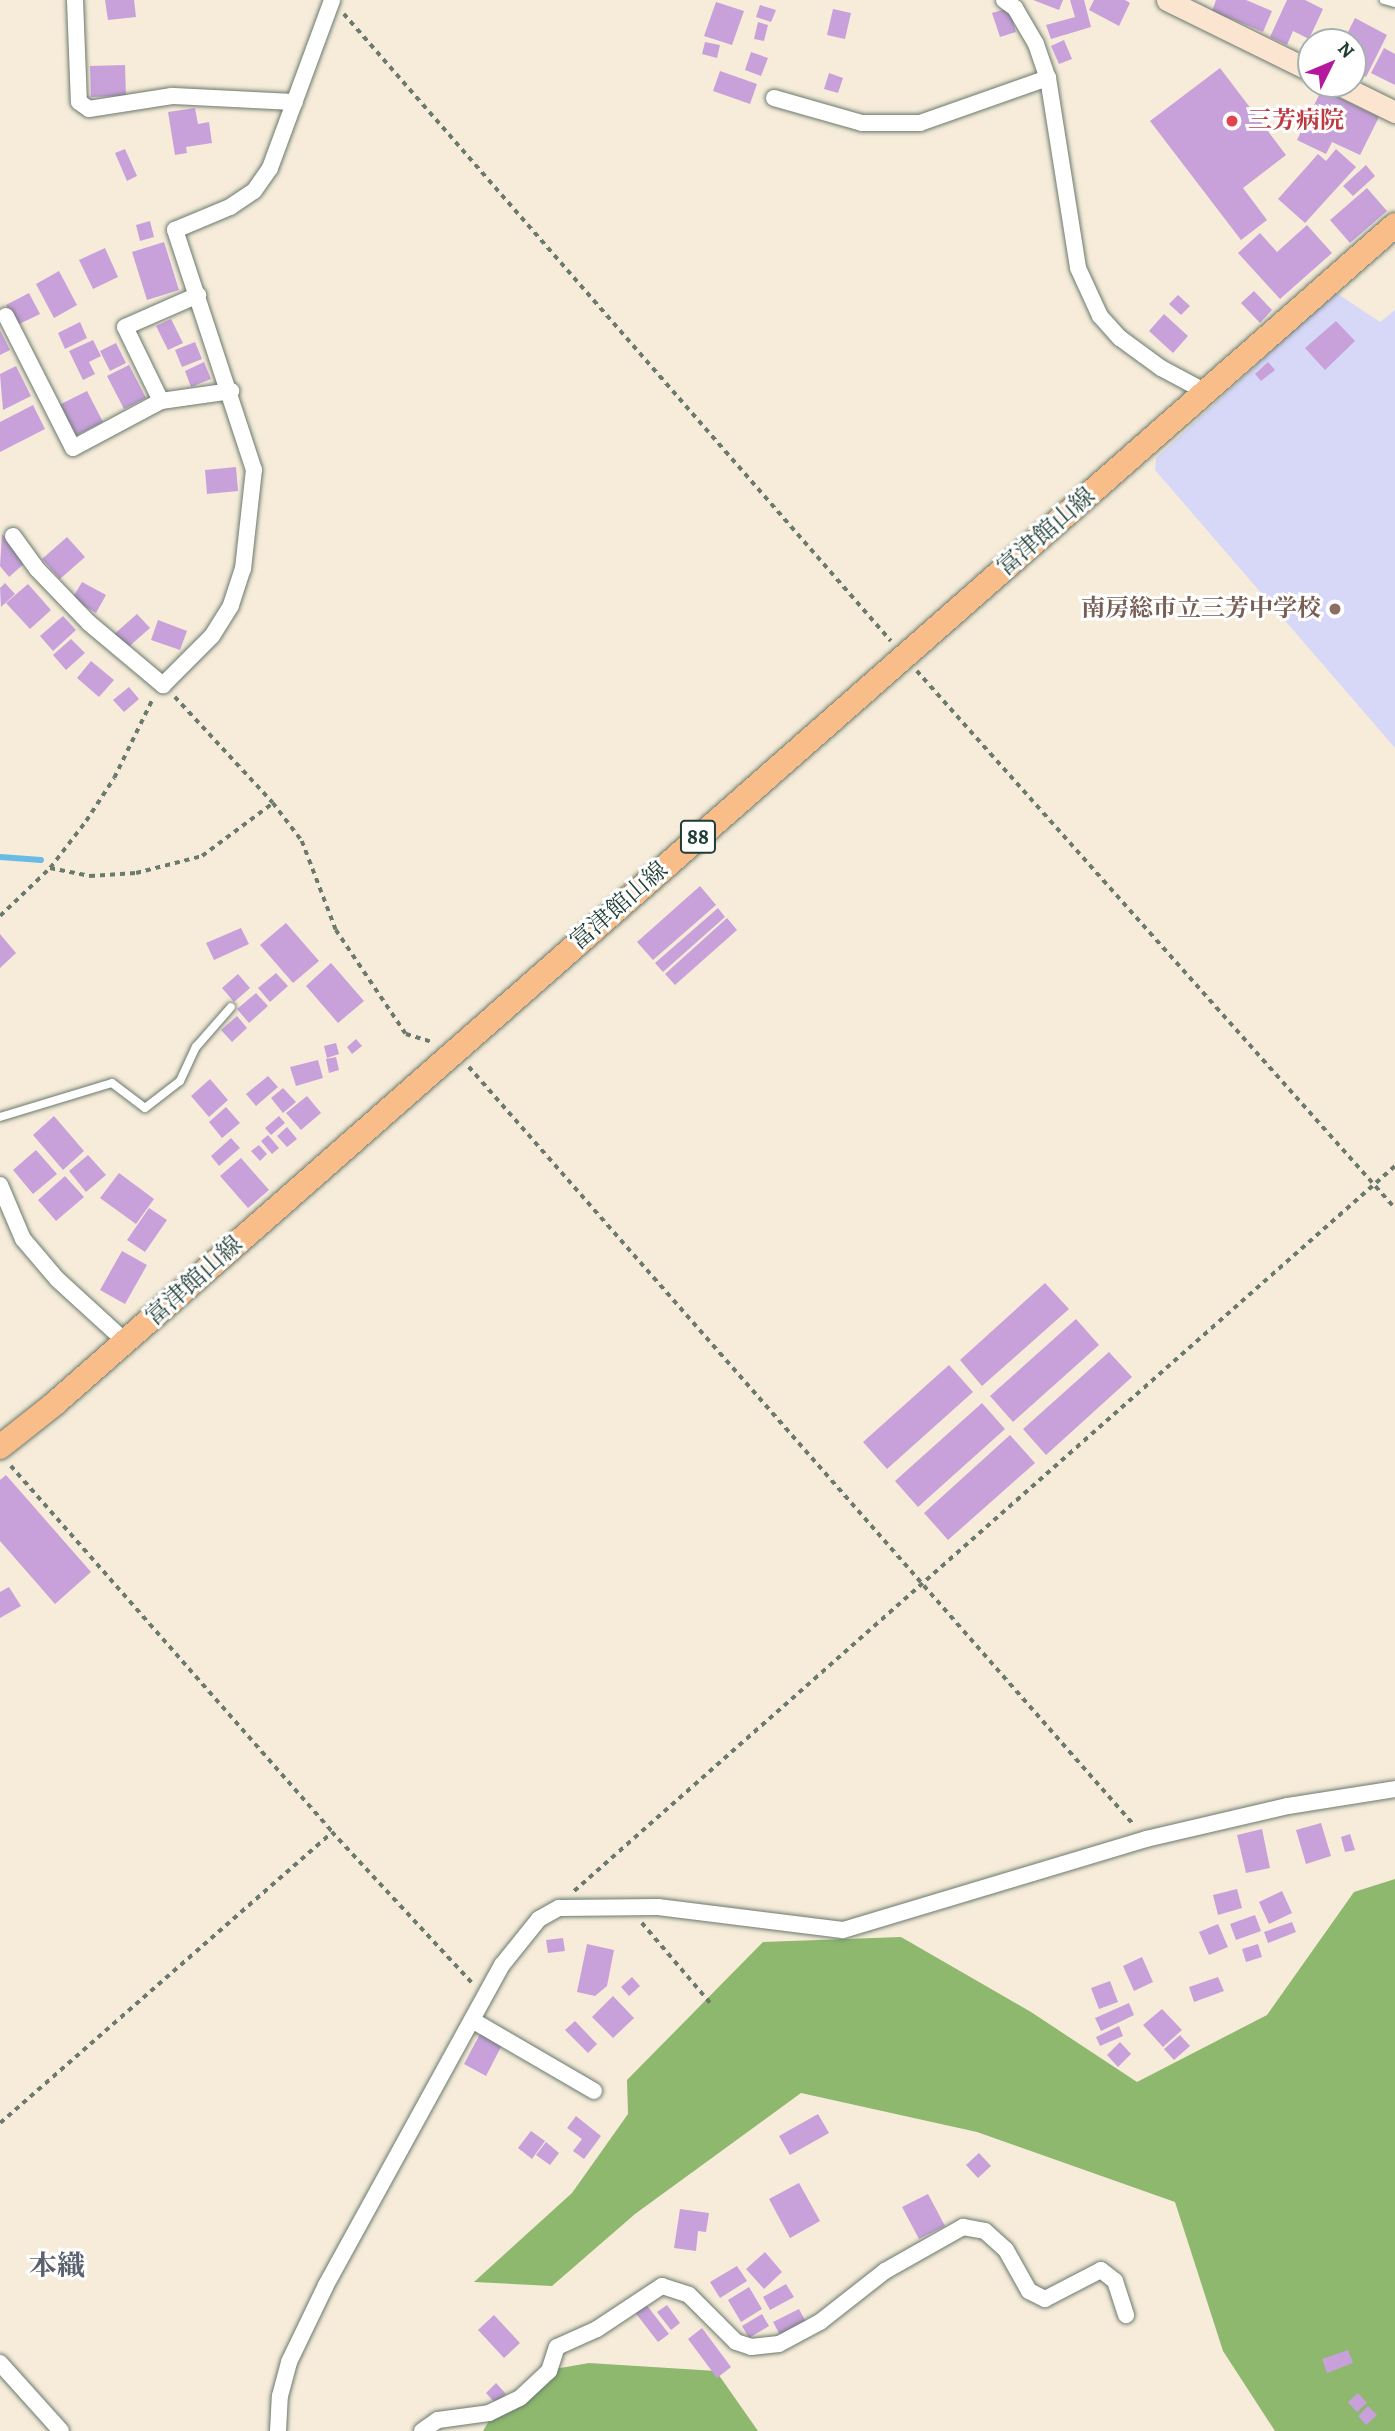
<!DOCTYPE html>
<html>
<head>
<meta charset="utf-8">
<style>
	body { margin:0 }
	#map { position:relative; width:1395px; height:2431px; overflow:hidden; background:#f6ecd9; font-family:Alegreya,"Noto Serif JP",serif }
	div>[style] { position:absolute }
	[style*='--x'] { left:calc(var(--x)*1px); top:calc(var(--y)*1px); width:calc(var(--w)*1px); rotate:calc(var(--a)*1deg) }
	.built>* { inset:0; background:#d7d7f8 }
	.forest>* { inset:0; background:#8eb86e }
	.stream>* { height:6px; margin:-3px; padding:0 3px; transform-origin:3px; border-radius:3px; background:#68bbe4 }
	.building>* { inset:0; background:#c8a1db }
	.path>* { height:3.5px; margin-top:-1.75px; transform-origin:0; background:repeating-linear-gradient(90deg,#6a7a6e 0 5px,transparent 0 10px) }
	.roads { filter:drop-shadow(0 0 2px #6a7a6e) drop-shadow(0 0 2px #6a7a6e) }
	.service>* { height:8px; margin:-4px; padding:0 4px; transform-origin:4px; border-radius:4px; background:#fff }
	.minor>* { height:16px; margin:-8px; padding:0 8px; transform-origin:8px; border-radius:8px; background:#fff }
	.secondary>* { height:21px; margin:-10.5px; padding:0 10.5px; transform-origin:10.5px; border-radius:10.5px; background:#fce5d0 }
	.primary>* { height:24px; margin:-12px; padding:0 12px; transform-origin:12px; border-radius:12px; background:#f8bd89 }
	.dots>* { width:19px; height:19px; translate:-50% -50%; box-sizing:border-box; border:4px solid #fff; border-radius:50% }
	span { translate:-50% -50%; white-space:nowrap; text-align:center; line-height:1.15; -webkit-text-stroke:6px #fff; paint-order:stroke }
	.shield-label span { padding:2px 5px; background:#fff; border:2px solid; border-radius:5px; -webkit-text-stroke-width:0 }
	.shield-label { font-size:23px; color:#1f3d34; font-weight:700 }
	.health-label { font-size:24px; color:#be3a42; font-weight:700 }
	.left { translate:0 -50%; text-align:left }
	.street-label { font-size:24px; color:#1f3d34 }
	.education-label { font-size:24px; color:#785e54; font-weight:700 }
	.right { translate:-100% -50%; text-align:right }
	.quarter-label { font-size:28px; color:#5a606e; font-weight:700 }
	.north { position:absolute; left:1297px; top:28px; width:70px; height:70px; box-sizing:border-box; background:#fff; border:2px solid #a5b1ae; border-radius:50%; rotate:47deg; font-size:19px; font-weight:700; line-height:28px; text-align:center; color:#1f3d34 }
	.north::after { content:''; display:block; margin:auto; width:24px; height:32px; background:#b5179e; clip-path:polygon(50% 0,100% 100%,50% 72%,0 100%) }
</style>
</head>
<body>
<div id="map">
	<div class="built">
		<i style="clip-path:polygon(1335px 292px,1380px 322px,1395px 310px,1395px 748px,1155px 470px,1156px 458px)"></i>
	</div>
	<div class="forest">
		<i style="clip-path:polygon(1395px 1879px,1395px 2431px,1275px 2431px,1223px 2351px,1175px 2202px,977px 2132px,801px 2093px,635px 2214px,552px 2286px,474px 2282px,572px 2193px,628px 2114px,627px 2080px,763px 1942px,901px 1937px,1031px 2012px,1137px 2082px,1267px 2015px,1354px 1892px)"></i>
		<i style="clip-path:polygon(589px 2363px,716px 2371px,758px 2431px,483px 2431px,501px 2400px,549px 2370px)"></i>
	</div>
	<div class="stream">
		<i style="--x:0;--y:857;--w:41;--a:4.2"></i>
	</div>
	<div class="building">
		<i style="clip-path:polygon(105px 0,134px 0,136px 17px,108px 20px)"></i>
		<i style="clip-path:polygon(1033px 0,1063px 0,1059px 10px)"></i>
		<i style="clip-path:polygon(1070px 0,1084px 0,1091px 27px,1051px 39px,1046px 25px,1075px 17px)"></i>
		<i style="clip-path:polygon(1094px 0,1125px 0,1130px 3px,1119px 26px,1089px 10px)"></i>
		<i style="clip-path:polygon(1216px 0,1246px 0,1272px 11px,1263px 32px,1212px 11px)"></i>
		<i style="clip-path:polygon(1287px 0,1305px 0,1323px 9px,1309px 39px,1293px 31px,1287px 45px,1270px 37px)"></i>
		<i style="clip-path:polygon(716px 2px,744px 11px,732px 45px,704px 36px)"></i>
		<i style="clip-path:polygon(760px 5px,776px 10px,771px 22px,756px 17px)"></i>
		<i style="clip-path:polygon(1009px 8px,1016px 32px,1000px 37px,992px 13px)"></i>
		<i style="clip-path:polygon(833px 9px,851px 13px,845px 39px,827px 35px)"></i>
		<i style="clip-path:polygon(1355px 18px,1387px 35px,1366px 77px,1353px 70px,1353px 42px,1343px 42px)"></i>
		<i style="clip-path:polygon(758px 22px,768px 25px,764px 41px,754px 39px)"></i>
		<i style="clip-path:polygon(1064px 40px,1072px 59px,1059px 64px,1051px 46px)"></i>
		<i style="clip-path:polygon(705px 42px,720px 45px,717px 58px,702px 54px)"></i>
		<i style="clip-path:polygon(1384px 48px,1395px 54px,1395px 85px,1371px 73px)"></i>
		<i style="clip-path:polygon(751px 52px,768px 58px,761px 76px,745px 70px)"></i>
		<i style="clip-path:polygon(125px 65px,126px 96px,91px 97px,90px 66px)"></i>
		<i style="clip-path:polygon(1220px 68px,1286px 155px,1243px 188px,1267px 220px,1241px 240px,1150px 121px)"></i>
		<i style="clip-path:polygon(720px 71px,757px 84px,750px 104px,713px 91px)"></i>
		<i style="clip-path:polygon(829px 73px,843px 78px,838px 93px,824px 89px)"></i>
		<i style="clip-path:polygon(1322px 89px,1379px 117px,1360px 155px,1332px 142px,1326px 154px,1297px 140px)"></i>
		<i style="clip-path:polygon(195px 108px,198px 124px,209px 122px,212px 143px,186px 147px,187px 153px,175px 155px,168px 112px)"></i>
		<i style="clip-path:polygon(125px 149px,137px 176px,127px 181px,115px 153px)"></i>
		<i style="clip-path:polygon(1336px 149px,1356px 167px,1305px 223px,1278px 199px,1318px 154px,1326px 161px)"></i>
		<i style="clip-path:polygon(1366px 165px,1375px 176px,1353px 196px,1343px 186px)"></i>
		<i style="clip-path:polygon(1367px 188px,1387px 211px,1350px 243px,1330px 220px)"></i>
		<i style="clip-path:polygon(150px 221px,154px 237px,140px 241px,136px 225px)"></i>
		<i style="clip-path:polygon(1307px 225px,1332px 253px,1280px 299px,1238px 253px,1260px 233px,1277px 252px)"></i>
		<i style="clip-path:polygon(164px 242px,179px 290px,147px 300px,132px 252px)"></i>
		<i style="clip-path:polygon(105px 248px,118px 277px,93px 289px,79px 260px)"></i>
		<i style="clip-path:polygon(59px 271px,77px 305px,54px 318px,36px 284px)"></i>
		<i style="clip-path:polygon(1254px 291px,1272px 310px,1260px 323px,1241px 303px)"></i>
		<i style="clip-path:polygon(29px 293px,40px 314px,17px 325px,6px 305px)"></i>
		<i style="clip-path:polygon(1178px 295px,1190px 306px,1181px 315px,1169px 304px)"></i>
		<i style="clip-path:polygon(1164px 314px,1188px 336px,1173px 353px,1149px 331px)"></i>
		<i style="clip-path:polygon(171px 319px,183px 343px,168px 350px,156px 326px)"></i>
		<i style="clip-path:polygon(1336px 321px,1355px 341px,1325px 370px,1305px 348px)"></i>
		<i style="clip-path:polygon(80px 322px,87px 338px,65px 349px,58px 333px)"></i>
		<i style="clip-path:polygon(0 330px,10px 350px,0 355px)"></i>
		<i style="clip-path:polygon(93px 340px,101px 356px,89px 362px,95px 374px,83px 380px,69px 351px)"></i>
		<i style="clip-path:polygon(195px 342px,202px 359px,182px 367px,175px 350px)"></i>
		<i style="clip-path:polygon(116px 343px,126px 363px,110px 371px,100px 351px)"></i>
		<i style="clip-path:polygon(204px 362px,211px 379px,191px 387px,185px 371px)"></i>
		<i style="clip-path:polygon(1268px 362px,1275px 370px,1261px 381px,1255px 374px)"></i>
		<i style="clip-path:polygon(129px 365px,146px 398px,124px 409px,107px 376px)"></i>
		<i style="clip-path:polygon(16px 366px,31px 396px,3px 410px,0 374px)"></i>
		<i style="clip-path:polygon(87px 391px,103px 422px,75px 436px,59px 405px)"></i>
		<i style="clip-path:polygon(33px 405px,45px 429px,0 452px,0 422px)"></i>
		<i style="clip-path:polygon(236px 467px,238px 491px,207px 494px,205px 470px)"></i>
		<i style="clip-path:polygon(2px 534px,26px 562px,9px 577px,0 566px)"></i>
		<i style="clip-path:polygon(67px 537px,85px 557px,60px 579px,42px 559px)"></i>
		<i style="clip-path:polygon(82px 582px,106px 595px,96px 613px,72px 599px)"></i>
		<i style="clip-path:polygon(5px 583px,15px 594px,1px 607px,0 588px)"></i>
		<i style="clip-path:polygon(28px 584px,51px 610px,30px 629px,6px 603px)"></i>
		<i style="clip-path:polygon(137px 614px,150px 628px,125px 650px,112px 636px)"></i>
		<i style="clip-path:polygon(63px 616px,76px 630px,53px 651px,40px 636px)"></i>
		<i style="clip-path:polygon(158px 620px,187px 631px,180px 650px,151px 640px)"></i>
		<i style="clip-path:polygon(71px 639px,85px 653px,66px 670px,53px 655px)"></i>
		<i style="clip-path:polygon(91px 661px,114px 680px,99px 697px,77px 678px)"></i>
		<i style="clip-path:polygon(129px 687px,139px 699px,124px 712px,113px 700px)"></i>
		<i style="clip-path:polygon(700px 886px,716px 905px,653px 960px,637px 942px)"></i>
		<i style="clip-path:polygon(718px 908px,725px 917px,663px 972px,655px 963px)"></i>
		<i style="clip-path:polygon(727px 918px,737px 930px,675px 985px,665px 974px)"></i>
		<i style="clip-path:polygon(286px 923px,319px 961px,293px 983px,260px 945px)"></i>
		<i style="clip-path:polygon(241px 928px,249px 944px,214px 960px,206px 943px)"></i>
		<i style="clip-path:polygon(0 934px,16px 953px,0 968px)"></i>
		<i style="clip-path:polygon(331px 963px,364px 1001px,338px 1023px,306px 986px)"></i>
		<i style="clip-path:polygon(276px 973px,288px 986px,270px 1002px,258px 988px)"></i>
		<i style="clip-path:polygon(238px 974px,250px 988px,234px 1002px,222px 988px)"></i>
		<i style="clip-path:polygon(256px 993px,268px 1006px,249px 1023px,237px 1009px)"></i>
		<i style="clip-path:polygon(237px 1016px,247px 1028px,232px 1042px,221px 1030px)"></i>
		<i style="clip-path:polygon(356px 1039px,362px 1046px,352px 1054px,347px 1047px)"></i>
		<i style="clip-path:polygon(336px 1043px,339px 1054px,327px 1058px,324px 1046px)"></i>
		<i style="clip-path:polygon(336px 1057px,339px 1070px,329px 1073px,326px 1059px)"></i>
		<i style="clip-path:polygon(318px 1060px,323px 1078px,296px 1086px,290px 1067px)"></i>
		<i style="clip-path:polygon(268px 1076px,278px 1087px,256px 1106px,246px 1094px)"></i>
		<i style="clip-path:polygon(210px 1079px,228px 1100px,209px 1117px,191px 1096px)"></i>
		<i style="clip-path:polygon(283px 1088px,296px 1102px,283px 1113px,271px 1098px)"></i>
		<i style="clip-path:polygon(307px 1096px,321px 1113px,301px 1130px,286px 1113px)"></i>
		<i style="clip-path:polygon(226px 1107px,240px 1123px,222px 1138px,209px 1122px)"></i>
		<i style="clip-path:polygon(54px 1116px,84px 1151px,63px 1170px,33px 1135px)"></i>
		<i style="clip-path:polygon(279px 1116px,285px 1123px,271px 1135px,265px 1128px)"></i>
		<i style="clip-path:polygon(287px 1127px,297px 1139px,287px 1147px,277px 1136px)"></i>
		<i style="clip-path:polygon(268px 1135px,279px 1148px,272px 1154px,261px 1141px)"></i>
		<i style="clip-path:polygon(231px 1138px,240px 1148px,219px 1166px,211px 1156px)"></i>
		<i style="clip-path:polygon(259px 1145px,267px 1154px,260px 1161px,251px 1151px)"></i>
		<i style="clip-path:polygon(36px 1150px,57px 1174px,33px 1194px,13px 1170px)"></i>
		<i style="clip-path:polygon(88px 1155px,106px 1175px,86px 1192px,69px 1171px)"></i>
		<i style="clip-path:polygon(241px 1158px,269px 1190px,248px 1208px,220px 1176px)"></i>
		<i style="clip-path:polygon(119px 1173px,154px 1199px,136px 1224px,100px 1198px)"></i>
		<i style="clip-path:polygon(65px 1176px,84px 1197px,56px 1221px,38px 1200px)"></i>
		<i style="clip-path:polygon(149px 1208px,167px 1220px,145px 1252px,127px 1240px)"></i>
		<i style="clip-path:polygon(122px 1251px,147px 1265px,125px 1304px,100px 1290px)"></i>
		<i style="clip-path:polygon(1045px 1283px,1069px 1309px,982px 1386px,960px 1360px)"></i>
		<i style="clip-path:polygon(1076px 1319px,1099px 1345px,1013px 1422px,990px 1396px)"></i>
		<i style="clip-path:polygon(1109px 1352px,1132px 1377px,1046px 1455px,1023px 1429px)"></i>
		<i style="clip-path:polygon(949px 1365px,973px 1392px,887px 1469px,863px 1442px)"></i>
		<i style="clip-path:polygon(982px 1403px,1005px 1429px,918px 1507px,895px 1481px)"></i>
		<i style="clip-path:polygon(1010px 1435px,1035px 1463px,948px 1540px,924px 1513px)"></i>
		<i style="clip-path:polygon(6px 1475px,91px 1572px,55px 1604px,0 1541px,0 1480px)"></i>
		<i style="clip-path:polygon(9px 1587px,21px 1606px,0 1618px,0 1592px)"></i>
		<i style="clip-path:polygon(1321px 1823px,1331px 1856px,1306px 1864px,1296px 1830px)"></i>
		<i style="clip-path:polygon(1262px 1829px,1270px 1868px,1246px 1873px,1237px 1835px)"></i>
		<i style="clip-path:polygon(1350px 1834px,1355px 1850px,1345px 1852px,1341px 1837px)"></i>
		<i style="clip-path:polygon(1237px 1889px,1242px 1908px,1218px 1915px,1213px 1895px)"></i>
		<i style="clip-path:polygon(1282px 1891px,1292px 1913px,1269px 1924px,1259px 1902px)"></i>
		<i style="clip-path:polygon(1255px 1915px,1261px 1931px,1236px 1940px,1230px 1924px)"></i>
		<i style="clip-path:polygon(1292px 1922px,1296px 1932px,1268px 1943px,1264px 1932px)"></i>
		<i style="clip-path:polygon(1218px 1924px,1228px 1947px,1209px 1955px,1199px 1932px)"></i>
		<i style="clip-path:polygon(563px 1938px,565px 1951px,548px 1953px,546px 1940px)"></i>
		<i style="clip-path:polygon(587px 1944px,614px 1950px,607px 1986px,595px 1996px,577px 1992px)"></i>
		<i style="clip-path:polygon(1258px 1944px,1262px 1957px,1246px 1962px,1242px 1949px)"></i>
		<i style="clip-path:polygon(1142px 1957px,1153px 1982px,1134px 1991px,1123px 1966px)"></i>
		<i style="clip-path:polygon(632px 1977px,640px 1986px,629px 1996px,621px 1987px)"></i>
		<i style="clip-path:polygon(1218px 1977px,1224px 1991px,1194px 2002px,1189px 1987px)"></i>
		<i style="clip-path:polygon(1110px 1981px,1118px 2002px,1099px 2009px,1091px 1988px)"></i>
		<i style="clip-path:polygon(613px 1996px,634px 2018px,613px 2038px,592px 2017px)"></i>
		<i style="clip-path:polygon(1129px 2003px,1134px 2015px,1101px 2031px,1095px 2018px)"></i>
		<i style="clip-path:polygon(1162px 2009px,1182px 2030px,1163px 2047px,1143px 2025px)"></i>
		<i style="clip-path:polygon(575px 2021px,597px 2044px,588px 2053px,565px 2030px)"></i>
		<i style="clip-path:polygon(1119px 2026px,1123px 2036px,1100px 2046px,1096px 2037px)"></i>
		<i style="clip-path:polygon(480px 2034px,502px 2045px,486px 2076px,464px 2064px)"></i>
		<i style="clip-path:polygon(1180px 2035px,1190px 2046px,1174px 2060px,1164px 2049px)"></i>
		<i style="clip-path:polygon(1120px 2042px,1131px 2054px,1118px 2067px,1107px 2055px)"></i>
		<i style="clip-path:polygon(818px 2114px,829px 2133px,790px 2155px,779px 2136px)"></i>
		<i style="clip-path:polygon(576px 2116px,601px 2136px,584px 2159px,573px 2151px,582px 2139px,567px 2128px)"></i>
		<i style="clip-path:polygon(531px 2131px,545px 2141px,532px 2159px,518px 2148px)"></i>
		<i style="clip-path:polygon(546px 2142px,559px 2153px,550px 2165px,536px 2155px)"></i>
		<i style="clip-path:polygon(979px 2153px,991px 2166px,978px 2178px,966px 2165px)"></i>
		<i style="clip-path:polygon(799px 2183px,820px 2221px,790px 2238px,769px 2199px)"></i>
		<i style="clip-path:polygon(928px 2194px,945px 2226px,919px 2239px,902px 2207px)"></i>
		<i style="clip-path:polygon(680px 2209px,709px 2213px,706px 2232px,698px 2231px,696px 2251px,674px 2248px)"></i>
		<i style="clip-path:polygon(765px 2252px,782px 2272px,764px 2289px,746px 2269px)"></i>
		<i style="clip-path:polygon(737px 2266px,747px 2281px,720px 2298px,710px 2282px)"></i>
		<i style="clip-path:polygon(786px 2284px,794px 2297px,770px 2310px,763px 2297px)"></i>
		<i style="clip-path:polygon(749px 2287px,762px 2309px,741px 2322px,728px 2300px)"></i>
		<i style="clip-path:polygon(645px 2303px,669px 2334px,658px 2342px,634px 2311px)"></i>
		<i style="clip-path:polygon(667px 2305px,680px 2323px,671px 2330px,657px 2312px)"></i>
		<i style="clip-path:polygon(799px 2309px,806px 2322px,780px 2335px,773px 2322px)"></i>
		<i style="clip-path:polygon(762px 2314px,769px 2326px,749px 2338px,742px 2326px)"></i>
		<i style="clip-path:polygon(494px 2315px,520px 2343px,504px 2358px,478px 2330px)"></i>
		<i style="clip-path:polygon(702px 2328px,731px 2367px,717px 2378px,688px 2339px)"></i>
		<i style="clip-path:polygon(1348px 2350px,1353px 2363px,1327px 2373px,1322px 2359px)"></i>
		<i style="clip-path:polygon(496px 2383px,506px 2394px,496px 2404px,486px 2393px)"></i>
		<i style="clip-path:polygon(1358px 2393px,1367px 2403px,1357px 2412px,1348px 2402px)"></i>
		<i style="clip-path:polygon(1368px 2406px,1377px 2415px,1366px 2425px,1358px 2416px)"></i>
	</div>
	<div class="path">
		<i style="--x:344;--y:14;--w:832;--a:48.9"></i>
		<i style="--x:917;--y:671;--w:719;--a:48.33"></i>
		<i style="--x:175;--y:697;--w:144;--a:47.2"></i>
		<i style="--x:273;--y:803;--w:48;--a:52.7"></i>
		<i style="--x:302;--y:841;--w:95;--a:69.1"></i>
		<i style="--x:336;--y:930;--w:125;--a:56.1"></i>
		<i style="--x:406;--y:1034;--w:27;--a:17"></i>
		<i style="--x:50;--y:868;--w:41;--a:11.3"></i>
		<i style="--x:90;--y:876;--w:46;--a:-3.7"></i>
		<i style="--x:136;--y:873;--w:68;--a:-14.4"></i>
		<i style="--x:202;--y:856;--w:89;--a:-36.7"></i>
		<i style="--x:0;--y:916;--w:69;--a:-43.8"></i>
		<i style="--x:50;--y:868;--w:59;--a:-52.5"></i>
		<i style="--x:86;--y:821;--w:51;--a:-56.9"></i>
		<i style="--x:114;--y:778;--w:89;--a:-64"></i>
		<i style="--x:469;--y:1067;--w:1007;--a:48.74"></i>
		<i style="--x:11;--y:1466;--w:487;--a:48.7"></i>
		<i style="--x:332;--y:1832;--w:209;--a:47.1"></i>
		<i style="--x:574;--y:1891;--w:1095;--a:-41.45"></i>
		<i style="--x:642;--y:1923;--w:109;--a:49.5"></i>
		<i style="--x:0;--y:2123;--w:441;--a:-41.2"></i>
	</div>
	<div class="roads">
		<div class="service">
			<i style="--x:1384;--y:0;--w:11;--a:15"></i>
			<i style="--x:0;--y:1117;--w:117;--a:-16.9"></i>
			<i style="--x:112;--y:1083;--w:41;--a:37.1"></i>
			<i style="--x:145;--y:1108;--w:44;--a:-37.6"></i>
			<i style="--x:180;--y:1081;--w:38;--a:-65"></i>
			<i style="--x:196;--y:1047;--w:53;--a:-48.8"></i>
		</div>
		<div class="minor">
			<i style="--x:75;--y:0;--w:102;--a:87.8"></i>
			<i style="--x:79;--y:102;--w:12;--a:35"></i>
			<i style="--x:89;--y:109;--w:84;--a:-8.9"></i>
			<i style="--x:172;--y:96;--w:123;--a:2.8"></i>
			<i style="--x:1004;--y:0;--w:14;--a:36"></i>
			<i style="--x:1015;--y:8;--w:42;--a:59.7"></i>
			<i style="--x:1036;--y:44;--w:36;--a:71"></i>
			<i style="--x:1048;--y:78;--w:192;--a:81"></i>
			<i style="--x:1078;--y:268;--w:53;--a:65.4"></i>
			<i style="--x:1100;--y:316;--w:30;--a:48"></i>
			<i style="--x:1120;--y:338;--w:51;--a:36.2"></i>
			<i style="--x:1161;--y:368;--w:51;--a:28.1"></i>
			<i style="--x:774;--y:98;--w:91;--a:15.9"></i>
			<i style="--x:862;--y:123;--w:58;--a:0"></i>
			<i style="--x:920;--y:123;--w:136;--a:-19.4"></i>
			<i style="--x:6;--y:316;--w:148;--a:63.1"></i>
			<i style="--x:73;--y:448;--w:100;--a:-28.1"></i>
			<i style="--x:161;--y:401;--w:71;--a:-8.1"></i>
			<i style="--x:161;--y:401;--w:82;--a:-115.9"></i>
			<i style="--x:125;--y:327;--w:80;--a:-23.7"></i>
			<i style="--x:13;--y:536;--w:41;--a:54"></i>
			<i style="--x:37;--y:569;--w:75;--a:46.1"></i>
			<i style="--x:89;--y:623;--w:97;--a:40"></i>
			<i style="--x:163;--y:685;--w:69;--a:-45"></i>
			<i style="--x:212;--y:636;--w:36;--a:-58"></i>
			<i style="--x:231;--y:605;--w:38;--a:-72"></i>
			<i style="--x:243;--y:569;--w:100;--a:-83.7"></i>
			<i style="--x:254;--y:470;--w:253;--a:-108.2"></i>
			<i style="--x:175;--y:230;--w:60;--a:-22.7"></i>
			<i style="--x:230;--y:207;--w:29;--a:-34"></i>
			<i style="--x:254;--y:191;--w:28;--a:-55"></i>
			<i style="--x:270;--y:168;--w:179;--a:-69.7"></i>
			<i style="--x:0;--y:1185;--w:59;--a:66.9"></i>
			<i style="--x:23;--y:1239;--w:52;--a:49.6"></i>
			<i style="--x:57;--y:1279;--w:92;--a:42.4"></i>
			<i style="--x:472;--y:2020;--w:141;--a:30.2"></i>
			<i style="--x:0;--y:2363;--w:91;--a:48.1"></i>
			<i style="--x:278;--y:2431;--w:35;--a:-87"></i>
			<i style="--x:280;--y:2396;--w:35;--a:-75"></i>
			<i style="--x:289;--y:2362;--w:85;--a:-64.3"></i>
			<i style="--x:326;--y:2285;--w:365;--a:-61.2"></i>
			<i style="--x:502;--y:1965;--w:59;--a:-51.2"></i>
			<i style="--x:539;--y:1919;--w:23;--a:-29"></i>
			<i style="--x:559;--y:1908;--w:99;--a:-0.6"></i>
			<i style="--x:658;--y:1907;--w:186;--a:7.1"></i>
			<i style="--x:843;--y:1930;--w:316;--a:-16.7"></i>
			<i style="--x:1146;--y:1839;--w:146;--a:-13.1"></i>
			<i style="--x:1288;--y:1806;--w:108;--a:-9"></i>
			<i style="--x:422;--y:2431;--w:19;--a:-35"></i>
			<i style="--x:438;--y:2420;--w:51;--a:-7.8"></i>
			<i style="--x:489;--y:2413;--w:34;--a:-26"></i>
			<i style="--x:520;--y:2398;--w:40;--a:-43"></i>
			<i style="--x:549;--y:2371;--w:25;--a:-72"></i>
			<i style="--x:557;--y:2347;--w:44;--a:-24.2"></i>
			<i style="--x:597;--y:2329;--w:78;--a:-33.5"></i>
			<i style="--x:662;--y:2286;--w:28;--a:18"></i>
			<i style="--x:689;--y:2295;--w:66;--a:45"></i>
			<i style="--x:736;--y:2342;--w:16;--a:18"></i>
			<i style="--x:751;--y:2347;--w:28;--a:-6"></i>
			<i style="--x:779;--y:2344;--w:47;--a:-28.2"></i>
			<i style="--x:820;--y:2322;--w:83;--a:-38.1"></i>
			<i style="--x:885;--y:2271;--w:90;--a:-29.4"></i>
			<i style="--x:963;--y:2227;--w:22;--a:10"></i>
			<i style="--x:985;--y:2231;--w:28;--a:42"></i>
			<i style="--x:1006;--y:2250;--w:47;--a:60.7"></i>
			<i style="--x:1029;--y:2291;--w:18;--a:27"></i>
			<i style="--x:1045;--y:2299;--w:63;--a:-27.4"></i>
			<i style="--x:1101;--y:2270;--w:18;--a:38"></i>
			<i style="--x:1115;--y:2281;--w:36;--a:72"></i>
		</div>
		<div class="secondary">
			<i style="--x:1167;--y:0;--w:161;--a:26.2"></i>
			<i style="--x:1338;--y:84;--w:64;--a:26.2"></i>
		</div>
		<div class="primary">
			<i style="--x:0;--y:1447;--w:68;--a:-38.4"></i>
			<i style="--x:53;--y:1405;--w:1787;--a:-41.32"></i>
		</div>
	</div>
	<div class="dots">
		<i style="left:1232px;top:121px;background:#e0444e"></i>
		<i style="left:1335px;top:609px;background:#8d6e63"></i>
	</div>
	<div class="shield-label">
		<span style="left:698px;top:837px">88</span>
	</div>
	<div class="health-label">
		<span class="left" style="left:1248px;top:121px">三芳病院</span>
	</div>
	<div class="street-label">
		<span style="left:1046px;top:532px;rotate:-41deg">富津館山線</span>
		<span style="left:619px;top:906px;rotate:-41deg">富津館山線</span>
		<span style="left:194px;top:1281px;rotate:-42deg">富津館山線</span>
	</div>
	<div class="education-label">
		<span class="right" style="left:1321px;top:609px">南房総市立三芳中学校</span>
	</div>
	<div class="quarter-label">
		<span style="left:57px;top:2266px">本織</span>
	</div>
	<div class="north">N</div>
</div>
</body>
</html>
